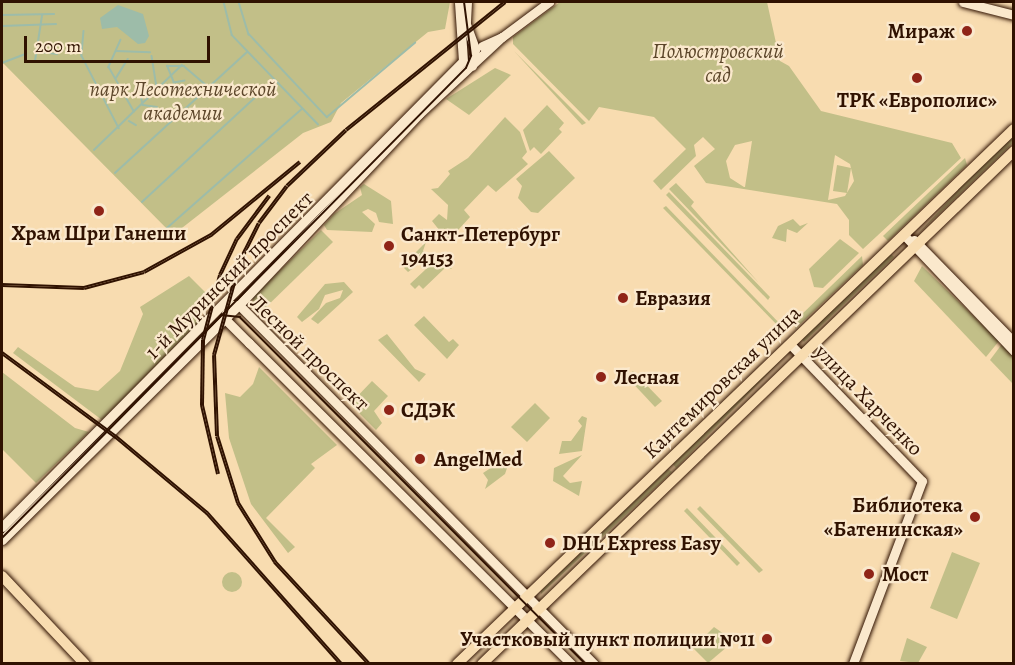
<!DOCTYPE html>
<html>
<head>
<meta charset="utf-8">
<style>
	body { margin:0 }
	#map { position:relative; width:1015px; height:665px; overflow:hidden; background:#f8dcb0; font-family:Alegreya,serif }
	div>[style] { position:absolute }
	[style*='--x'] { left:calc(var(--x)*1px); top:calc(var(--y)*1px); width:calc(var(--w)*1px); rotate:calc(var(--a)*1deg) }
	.green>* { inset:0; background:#c2bf88 }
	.round { border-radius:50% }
	.water>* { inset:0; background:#9dbca9 }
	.stream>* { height:1.5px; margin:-0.75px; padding:0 0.75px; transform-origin:0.75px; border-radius:0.75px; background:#9dbca9 }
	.roads { filter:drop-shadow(0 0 2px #301201) drop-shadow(0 0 2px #301201) }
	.secondary>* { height:9px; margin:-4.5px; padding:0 4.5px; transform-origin:4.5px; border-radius:4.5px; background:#fae8cc }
	.primary>* { height:10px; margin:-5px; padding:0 5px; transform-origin:5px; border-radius:5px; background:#f8dcb0 }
	.tram>* { height:1.5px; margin:-0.75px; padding:0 0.75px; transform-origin:0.75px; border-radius:0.75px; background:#301201 }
	.rail>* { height:4px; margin-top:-2px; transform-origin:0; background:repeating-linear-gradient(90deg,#fae8cc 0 4.5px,#301201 0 9px); box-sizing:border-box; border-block:2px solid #301201 }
	.dots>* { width:16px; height:16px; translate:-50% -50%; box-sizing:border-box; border:3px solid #fae8cc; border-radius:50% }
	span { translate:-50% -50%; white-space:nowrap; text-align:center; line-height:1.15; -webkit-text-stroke:4.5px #fae8cc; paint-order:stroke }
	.poi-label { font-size:21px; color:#301201; font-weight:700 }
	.right { translate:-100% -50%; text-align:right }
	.left { translate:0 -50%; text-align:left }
	.park-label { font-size:21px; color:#5c462a; font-style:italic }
	.street-label { font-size:21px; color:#301201 }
	.frame { position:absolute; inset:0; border:3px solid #301201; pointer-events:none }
	.scale { position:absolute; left:24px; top:36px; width:186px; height:27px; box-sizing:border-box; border:3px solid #301201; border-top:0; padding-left:8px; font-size:18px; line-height:21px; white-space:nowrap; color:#301201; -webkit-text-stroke:4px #fae8cc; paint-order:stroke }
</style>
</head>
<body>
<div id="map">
	<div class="green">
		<i style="clip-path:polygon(2px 2px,450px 2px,445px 29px,428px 32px,341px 103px,331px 122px,303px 133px,173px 235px,2px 62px)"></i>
		<i style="clip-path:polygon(evenodd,560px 2px,767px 2px,780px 61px,789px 66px,821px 111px,952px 143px,961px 158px,863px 249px,849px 235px,849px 220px,837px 204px,706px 183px,694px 166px,715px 149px,703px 137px,694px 145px,696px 156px,661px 190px,653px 181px,686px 149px,654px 117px,599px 107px,589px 121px,513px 44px,513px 37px,560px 2px,752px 141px,745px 187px,744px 187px,730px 178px,726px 161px,735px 145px,752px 141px,560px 2px,835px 155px,850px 164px,854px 181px,845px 196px,828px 200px,835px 155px)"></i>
		<i style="clip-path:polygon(514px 51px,586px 123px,582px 125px)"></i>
		<i style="clip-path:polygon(495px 68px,511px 75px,469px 115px,446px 99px)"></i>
		<i style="clip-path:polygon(547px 105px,564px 123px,559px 129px,562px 132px,541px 154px,534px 147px,530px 151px,523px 130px)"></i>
		<i style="clip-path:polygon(505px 117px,520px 132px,527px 152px,522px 158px,528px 164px,496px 192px,488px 185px,464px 210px,470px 217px,448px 241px,432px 221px,439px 214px,447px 220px,448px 205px,431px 189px,438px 188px,450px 174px,448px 171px,468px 158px)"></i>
		<i style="clip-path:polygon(1013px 136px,1013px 143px,918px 234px,972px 175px)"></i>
		<i style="clip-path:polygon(549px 151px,575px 178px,538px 213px,531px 212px,518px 198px,522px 186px,516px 179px)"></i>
		<i style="clip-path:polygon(965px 158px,967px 165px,888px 241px,883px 236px)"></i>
		<i style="clip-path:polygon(837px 165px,851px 168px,847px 193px,833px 191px)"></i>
		<i style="clip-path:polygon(676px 183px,694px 202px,691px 206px,759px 283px,669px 189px)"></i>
		<i style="clip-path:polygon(364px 184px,391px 201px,393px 224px,379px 222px,376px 213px,368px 209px,362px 212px,375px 224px,372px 232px,327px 230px,324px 225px,334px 214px,362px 195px,360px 187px)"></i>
		<i style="clip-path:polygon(669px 192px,770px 297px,768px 300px,666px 195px)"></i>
		<i style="clip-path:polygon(666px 206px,783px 327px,781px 329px,663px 208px)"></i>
		<i style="clip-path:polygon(793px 219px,800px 226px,808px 223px,797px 233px,787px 229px,786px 242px,772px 238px,778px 226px)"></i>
		<i style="clip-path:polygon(321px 230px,333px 242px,260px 313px,253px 305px,253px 297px)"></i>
		<i style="clip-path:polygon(840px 239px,859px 253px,823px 288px,814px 287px,809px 269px)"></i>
		<i style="clip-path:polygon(426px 242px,423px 251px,429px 257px,408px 272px,404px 268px,410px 261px,405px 256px,410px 258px)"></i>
		<i style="clip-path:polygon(890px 253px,894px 257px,804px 342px,801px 338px)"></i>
		<i style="clip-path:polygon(440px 256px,452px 269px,445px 268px,423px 289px,419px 285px,415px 289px,410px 284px)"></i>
		<i style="clip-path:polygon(862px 256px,863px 265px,795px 329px,798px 318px)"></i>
		<i style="clip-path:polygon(922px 266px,999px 341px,986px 357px,914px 281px)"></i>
		<i style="clip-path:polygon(189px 276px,208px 295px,199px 322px,102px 420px,13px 353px,18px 347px,75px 387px,98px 391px,120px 371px,143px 314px,140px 307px)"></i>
		<i style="clip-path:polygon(344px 282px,353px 292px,318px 324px,311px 319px,326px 303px,340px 298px,343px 290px,325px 295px,319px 309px,302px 322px,297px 317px,325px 284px)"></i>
		<i style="clip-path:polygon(424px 316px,449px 342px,453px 339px,459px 345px,447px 359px,414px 325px)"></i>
		<i style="clip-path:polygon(387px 334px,415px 369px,426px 374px,419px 382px,378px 340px)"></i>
		<i style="clip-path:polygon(1002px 344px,1013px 356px,1013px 384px,990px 360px)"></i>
		<i style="clip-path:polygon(788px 353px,676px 468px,673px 464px,786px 353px)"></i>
		<i style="clip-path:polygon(259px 367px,337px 445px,311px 464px,315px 468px,266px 518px,295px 547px,288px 553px,251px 504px,229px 438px,225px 393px,240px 397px,253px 384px)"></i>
		<i style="clip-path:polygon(633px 371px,662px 401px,655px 407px,627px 377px)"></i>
		<i style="clip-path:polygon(2px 372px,75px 428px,89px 432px,36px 483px,2px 449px)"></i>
		<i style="clip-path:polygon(372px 381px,388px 396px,374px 411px,382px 423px,376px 430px,350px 404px)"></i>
		<i style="clip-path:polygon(535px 403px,550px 418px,527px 442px,511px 427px)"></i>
		<i style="clip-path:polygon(582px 416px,587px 418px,582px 451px,559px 454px,562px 441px,571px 441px,582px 426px,578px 421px)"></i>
		<i style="clip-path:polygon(582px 455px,563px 476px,570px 483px,582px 481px,579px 496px,553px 481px,554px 468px)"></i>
		<i style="clip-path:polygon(500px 462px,507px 468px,505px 474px,485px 489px,488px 480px,483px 473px)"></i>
		<i style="clip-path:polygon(668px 469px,672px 472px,541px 594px,541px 591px)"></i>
		<i style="clip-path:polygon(700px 506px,763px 570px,759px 573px,697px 509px)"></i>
		<i style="clip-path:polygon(687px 508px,740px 563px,737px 566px,684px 511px)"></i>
		<i style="clip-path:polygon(952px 552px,980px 563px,957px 619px,930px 608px)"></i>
		<i class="round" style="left:222px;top:572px;width:20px;height:20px"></i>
		<i style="clip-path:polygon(714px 627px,734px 641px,708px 663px,693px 648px)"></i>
		<i style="clip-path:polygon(907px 638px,927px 647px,918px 663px,900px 661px)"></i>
	</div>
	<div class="water">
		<i style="clip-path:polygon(118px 5px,143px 14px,149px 36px,145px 43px,138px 44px,117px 27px,102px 29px,100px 18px)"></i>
	</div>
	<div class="stream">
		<i style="--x:224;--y:2;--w:34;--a:76"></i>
		<i style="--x:232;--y:35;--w:124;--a:46"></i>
		<i style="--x:239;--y:2;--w:34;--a:73"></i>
		<i style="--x:249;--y:34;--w:114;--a:46.8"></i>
		<i style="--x:327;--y:117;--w:115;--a:-40.1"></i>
		<i style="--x:2;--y:15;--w:52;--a:-1.1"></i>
		<i style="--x:2;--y:26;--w:54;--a:-2.1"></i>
		<i style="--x:84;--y:31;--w:25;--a:95"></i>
		<i style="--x:82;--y:56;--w:81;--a:62.8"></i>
		<i style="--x:121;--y:40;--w:30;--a:114"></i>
		<i style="--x:109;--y:67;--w:51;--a:60.4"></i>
		<i style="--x:116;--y:51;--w:34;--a:2"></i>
		<i style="--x:40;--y:52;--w:17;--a:7"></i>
		<i style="--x:152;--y:56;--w:33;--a:81"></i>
		<i style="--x:35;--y:61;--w:46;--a:-81.2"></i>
		<i style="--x:2;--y:63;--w:26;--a:-21"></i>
		<i style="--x:116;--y:78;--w:22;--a:-58"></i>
		<i style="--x:185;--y:81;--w:11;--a:170"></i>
		<i style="--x:174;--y:83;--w:18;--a:-112"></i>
		<i style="--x:167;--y:66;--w:17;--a:0"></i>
		<i style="--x:184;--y:66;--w:45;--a:40.5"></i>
		<i style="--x:140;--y:87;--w:18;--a:81"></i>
		<i style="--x:143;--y:105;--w:14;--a:8"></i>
		<i style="--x:154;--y:95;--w:19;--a:-16"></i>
		<i style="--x:129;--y:121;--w:8;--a:30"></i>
		<i style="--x:94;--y:150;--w:122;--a:-44"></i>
		<i style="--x:115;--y:173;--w:179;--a:-42.5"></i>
		<i style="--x:142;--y:202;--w:180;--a:-42.7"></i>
		<i style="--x:167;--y:228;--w:180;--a:-41.4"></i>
	</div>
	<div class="roads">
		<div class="secondary">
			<i style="--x:467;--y:2;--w:22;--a:93"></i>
			<i style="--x:466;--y:24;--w:27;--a:70"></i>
			<i style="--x:475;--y:49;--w:17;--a:100"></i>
			<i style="--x:963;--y:2;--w:53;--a:14.3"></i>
			<i style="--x:482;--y:46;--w:20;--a:-24"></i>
			<i style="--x:904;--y:235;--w:160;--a:46.5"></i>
			<i style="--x:914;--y:240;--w:143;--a:45.6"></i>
			<i style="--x:233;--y:305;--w:6;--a:0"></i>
			<i style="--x:239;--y:305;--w:505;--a:45.32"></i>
			<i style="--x:226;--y:313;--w:6;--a:99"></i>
			<i style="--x:225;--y:319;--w:34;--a:45"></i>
			<i style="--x:249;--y:343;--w:455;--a:44.9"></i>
			<i style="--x:790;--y:344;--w:190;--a:46.1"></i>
			<i style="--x:922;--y:481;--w:196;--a:110.7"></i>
			<i style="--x:2;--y:527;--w:655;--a:-45.31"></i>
			<i style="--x:463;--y:61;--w:59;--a:-93.9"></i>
			<i style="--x:2;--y:540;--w:332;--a:-44.8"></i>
			<i style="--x:238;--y:306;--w:264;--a:-46.7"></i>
			<i style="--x:419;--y:114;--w:113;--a:-42.9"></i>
			<i style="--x:502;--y:37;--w:59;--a:-36.7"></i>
		</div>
		<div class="primary">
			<i style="--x:2;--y:576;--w:121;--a:46.7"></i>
			<i style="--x:457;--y:664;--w:772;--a:-43.85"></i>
			<i style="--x:482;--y:664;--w:739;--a:-43.96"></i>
		</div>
	</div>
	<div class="tram">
		<i style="--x:221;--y:315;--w:19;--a:6"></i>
		<i style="--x:240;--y:317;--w:490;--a:45.1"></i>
		<i style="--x:2;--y:538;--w:660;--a:-45.37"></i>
		<i style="--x:466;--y:68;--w:13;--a:-67"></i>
		<i style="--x:471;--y:56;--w:54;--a:-97.4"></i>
	</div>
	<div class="rail">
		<i style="--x:2;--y:285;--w:82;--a:2.1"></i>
		<i style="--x:84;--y:288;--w:62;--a:-14.9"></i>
		<i style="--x:144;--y:272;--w:77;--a:-28.9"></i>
		<i style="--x:211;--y:235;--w:115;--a:-39.4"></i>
		<i style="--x:2;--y:353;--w:142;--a:36.4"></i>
		<i style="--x:116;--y:437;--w:119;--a:39.9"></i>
		<i style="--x:207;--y:513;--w:202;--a:48.4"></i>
		<i style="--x:218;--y:474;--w:71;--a:-103.1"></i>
		<i style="--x:202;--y:405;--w:65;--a:-89.1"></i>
		<i style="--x:203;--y:340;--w:67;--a:-75.3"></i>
		<i style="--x:220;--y:275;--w:40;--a:-65"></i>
		<i style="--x:237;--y:239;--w:54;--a:-53.3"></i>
		<i style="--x:369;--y:664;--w:139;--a:-132.7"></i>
		<i style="--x:275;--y:562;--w:70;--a:-122.1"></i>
		<i style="--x:238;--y:503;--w:70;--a:-107.4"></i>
		<i style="--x:217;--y:436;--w:81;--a:-92.1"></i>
		<i style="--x:214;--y:355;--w:98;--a:-74.5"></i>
		<i style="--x:240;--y:261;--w:42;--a:-63.4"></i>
		<i style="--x:259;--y:223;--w:46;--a:-52.9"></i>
		<i style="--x:287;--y:186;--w:81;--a:-43.5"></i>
		<i style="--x:346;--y:130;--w:204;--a:-38.8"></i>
	</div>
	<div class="dots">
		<i style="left:967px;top:31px;background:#8f2418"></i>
		<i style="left:917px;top:78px;background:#8f2418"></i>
		<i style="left:99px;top:211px;background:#8f2418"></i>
		<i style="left:389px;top:246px;background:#8f2418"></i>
		<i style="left:623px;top:298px;background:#8f2418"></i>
		<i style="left:601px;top:377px;background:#8f2418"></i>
		<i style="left:389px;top:410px;background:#8f2418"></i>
		<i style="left:420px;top:459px;background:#8f2418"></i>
		<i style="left:975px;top:517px;background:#8f2418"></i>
		<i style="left:550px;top:543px;background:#8f2418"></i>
		<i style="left:869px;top:574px;background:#8f2418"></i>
		<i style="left:767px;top:639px;background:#8f2418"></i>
	</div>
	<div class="poi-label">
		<span class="right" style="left:955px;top:31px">Мираж</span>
		<span style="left:917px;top:100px">ТРК «Европолис»</span>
		<span style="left:99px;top:233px">Храм Шри Ганеши</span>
		<span class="left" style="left:401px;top:246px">Санкт-Петербург<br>194153</span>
		<span class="left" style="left:635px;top:298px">Евразия</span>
		<span class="left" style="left:614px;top:377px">Лесная</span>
		<span class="left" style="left:401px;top:410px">СДЭК</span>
		<span class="left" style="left:434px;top:459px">AngelMed</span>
		<span class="right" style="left:963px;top:517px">Библиотека<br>«Батенинская»</span>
		<span class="left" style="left:562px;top:543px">DHL Express Easy</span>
		<span class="left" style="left:882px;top:574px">Мост</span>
		<span class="right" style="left:755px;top:639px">Участковый пункт полиции №11</span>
	</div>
	<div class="park-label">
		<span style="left:718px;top:63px">Полюстровский<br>сад</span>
		<span style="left:183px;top:101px">парк Лесотехнической<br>академии</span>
	</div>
	<div class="street-label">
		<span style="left:229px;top:275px;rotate:-45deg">1-й Муринский проспект</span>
		<span style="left:310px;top:353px;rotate:44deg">Лесной проспект</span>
		<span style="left:722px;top:382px;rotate:-44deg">Кантемировская улица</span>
		<span style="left:869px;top:400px;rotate:46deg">улица Харченко</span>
	</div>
	<div class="frame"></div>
	<div class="scale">200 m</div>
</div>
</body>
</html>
